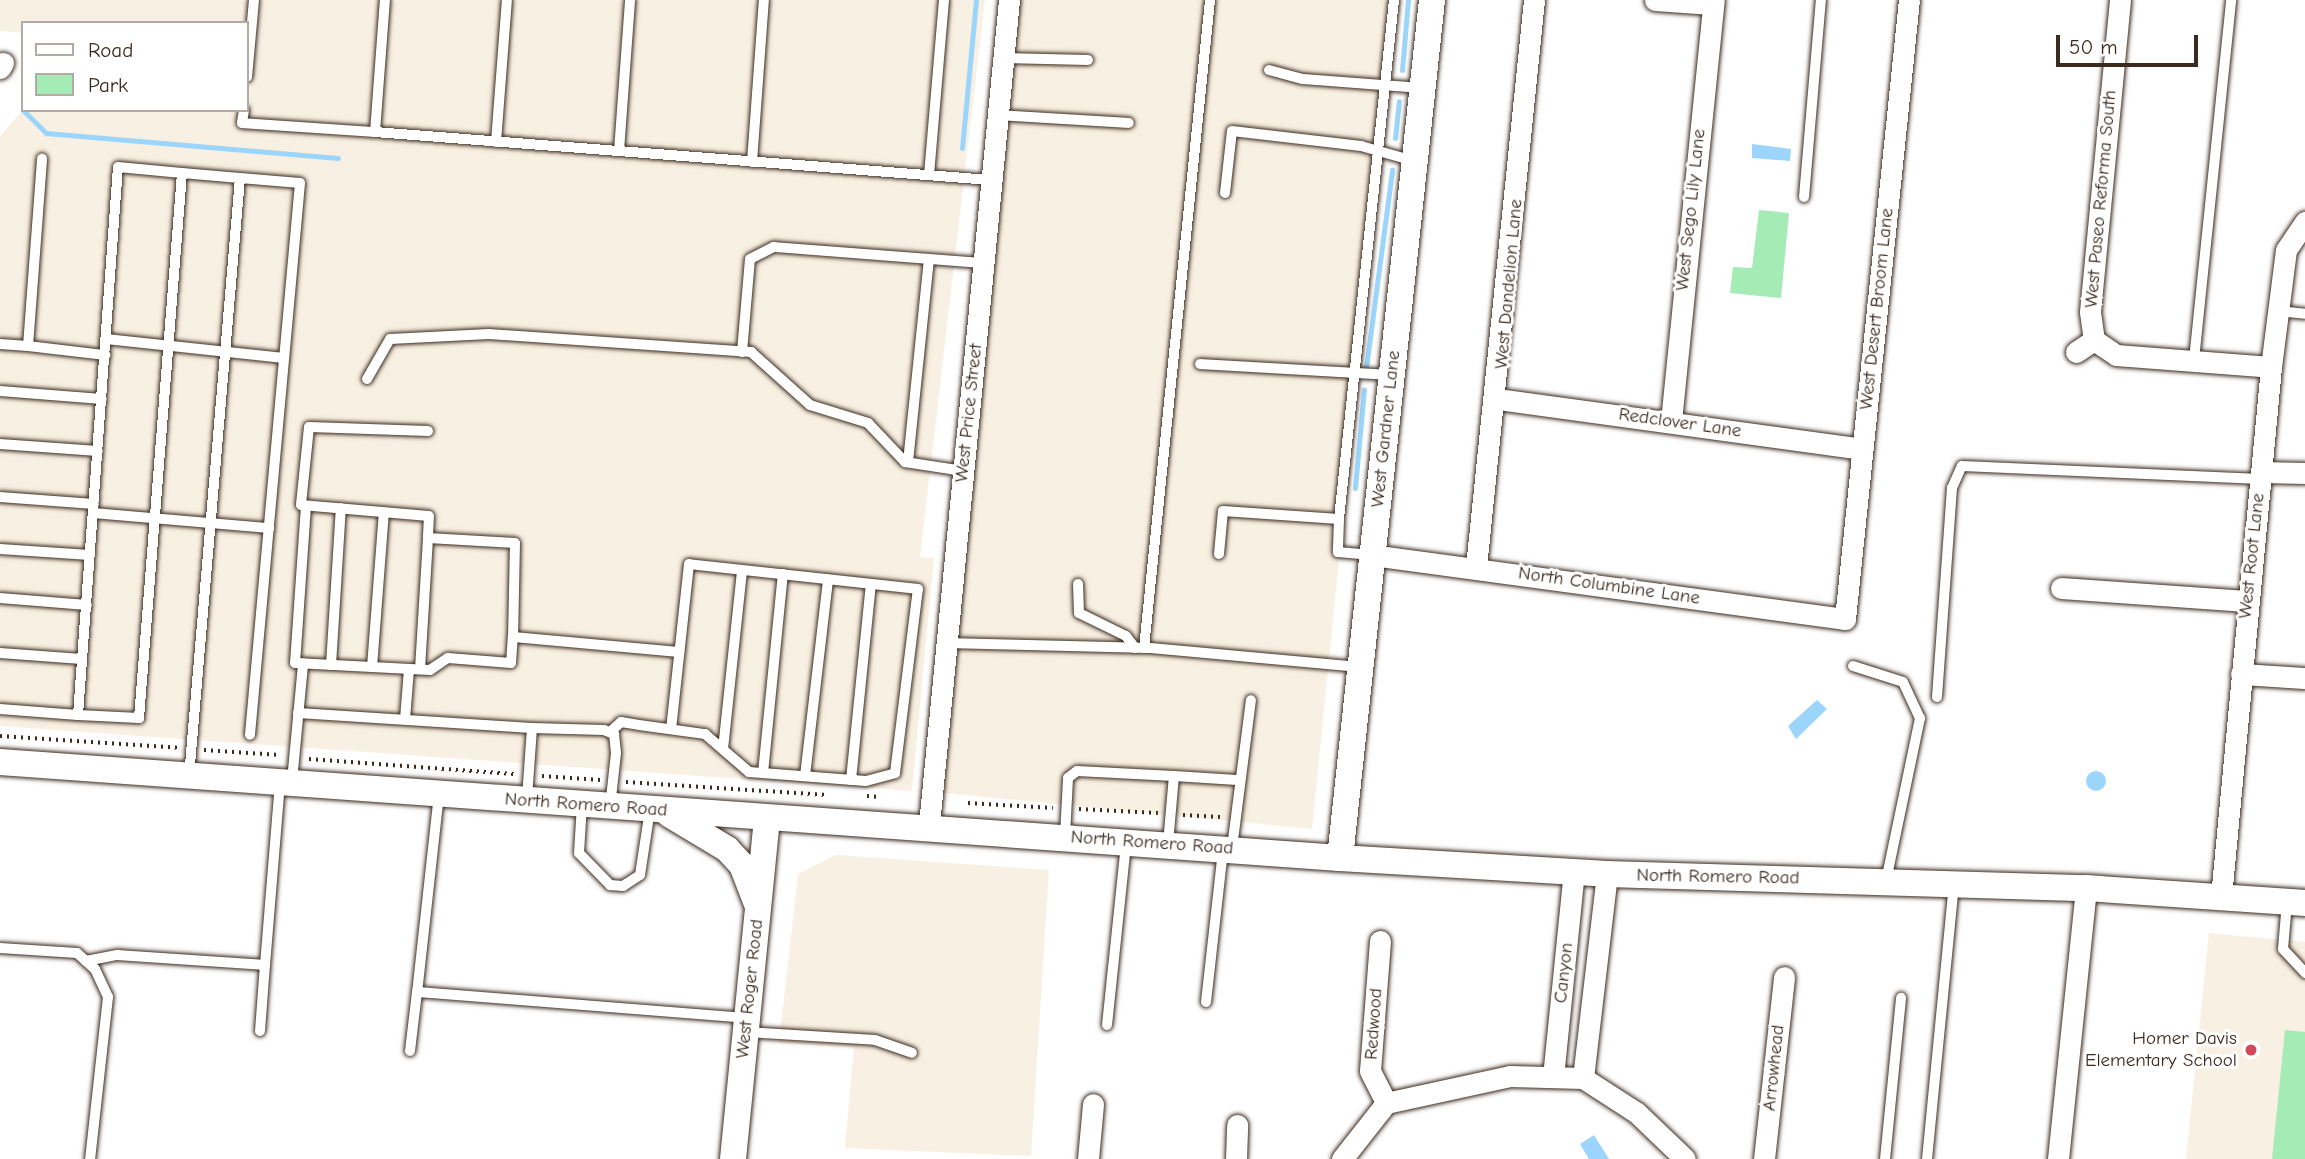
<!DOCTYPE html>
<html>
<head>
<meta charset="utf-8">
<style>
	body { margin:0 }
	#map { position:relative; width:2305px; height:1159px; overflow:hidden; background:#fff; font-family:"Comic Neue",sans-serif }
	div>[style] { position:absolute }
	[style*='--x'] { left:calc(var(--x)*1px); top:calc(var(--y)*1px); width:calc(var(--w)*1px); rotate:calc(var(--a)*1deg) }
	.built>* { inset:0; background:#f8f0e2 }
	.green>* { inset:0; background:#a5ebb6 }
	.water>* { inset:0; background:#9bd5fb }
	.round { border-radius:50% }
	.stream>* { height:5px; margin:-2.5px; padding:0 2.5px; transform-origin:2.5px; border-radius:2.5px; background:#9bd5fb }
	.path>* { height:3.5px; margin-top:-1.75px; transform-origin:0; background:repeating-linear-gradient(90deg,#3b2a1e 0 2px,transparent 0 7px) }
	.roads { filter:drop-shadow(0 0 2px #3b2a1e) drop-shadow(0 0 2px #3b2a1e) }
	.service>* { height:10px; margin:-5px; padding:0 5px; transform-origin:5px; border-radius:5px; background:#fff }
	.minor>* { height:21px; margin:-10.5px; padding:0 10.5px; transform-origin:10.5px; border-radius:10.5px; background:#fff }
	.tertiary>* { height:26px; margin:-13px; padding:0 13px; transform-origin:13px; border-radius:13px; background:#fff }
	.dots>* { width:19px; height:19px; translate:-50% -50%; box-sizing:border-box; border:4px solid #fff; border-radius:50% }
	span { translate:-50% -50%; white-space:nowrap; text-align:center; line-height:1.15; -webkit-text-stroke:6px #fff; paint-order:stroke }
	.street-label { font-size:19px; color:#3b2a1e }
	.poi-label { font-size:19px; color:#3b2a1e }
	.right { translate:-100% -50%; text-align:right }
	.legend { position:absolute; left:21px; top:21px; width:228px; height:91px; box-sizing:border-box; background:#fff; border:2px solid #b1aaa5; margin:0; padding:9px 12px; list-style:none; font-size:21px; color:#3b2a1e }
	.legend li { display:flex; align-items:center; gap:14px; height:35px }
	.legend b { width:35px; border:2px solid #b1aaa5 }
	.scale { position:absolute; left:2056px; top:35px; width:142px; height:32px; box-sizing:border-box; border:4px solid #3b2a1e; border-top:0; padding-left:9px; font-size:21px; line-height:24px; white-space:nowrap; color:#3b2a1e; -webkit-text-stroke:5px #fff; paint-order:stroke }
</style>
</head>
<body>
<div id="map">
	<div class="built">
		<i style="clip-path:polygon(0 0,985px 0,920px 557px,934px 558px,912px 791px,0 726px,0 136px,23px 110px,247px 110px,247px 23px,23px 23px,23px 33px,0 31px)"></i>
		<i style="clip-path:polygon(1019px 0,1395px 0,1312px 829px,944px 793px)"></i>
		<i style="clip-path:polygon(836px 855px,1049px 870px,1031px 1156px,845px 1148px,854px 1047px,779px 1043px,798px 874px)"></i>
		<i style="clip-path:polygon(2209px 933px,2305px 942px,2305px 1159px,2186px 1159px)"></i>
	</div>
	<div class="green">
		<i style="clip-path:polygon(1759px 210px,1789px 213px,1781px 298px,1730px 293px,1733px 267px,1752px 268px)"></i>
		<i style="clip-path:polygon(2285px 1030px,2305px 1032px,2305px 1159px,2272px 1159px)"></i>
	</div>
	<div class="water">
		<i style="clip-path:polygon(1752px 144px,1791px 149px,1790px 161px,1752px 158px)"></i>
		<i style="clip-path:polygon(1817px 700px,1827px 709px,1796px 739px,1788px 726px)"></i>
		<i class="round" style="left:2086px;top:771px;width:20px;height:20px"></i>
		<i style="clip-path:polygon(1594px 1135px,1609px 1159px,1589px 1159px,1580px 1144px)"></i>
	</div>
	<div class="stream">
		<i style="--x:1402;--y:70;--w:70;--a:-85.1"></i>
		<i style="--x:23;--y:110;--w:33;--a:45"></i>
		<i style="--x:46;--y:133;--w:293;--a:4.9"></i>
		<i style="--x:1395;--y:138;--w:37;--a:-84"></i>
		<i style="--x:962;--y:148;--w:149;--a:-84.6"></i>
		<i style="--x:1366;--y:368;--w:200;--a:-82.5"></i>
		<i style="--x:1355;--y:488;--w:99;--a:-84.8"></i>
	</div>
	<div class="path">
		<i style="--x:0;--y:736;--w:179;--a:3.8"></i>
		<i style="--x:204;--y:750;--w:76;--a:3.8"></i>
		<i style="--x:309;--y:759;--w:206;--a:4.2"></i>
		<i style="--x:542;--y:776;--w:59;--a:3.9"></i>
		<i style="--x:626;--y:782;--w:202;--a:3.7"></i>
		<i style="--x:867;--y:796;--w:12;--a:5"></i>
		<i style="--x:968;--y:803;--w:85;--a:3.4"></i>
		<i style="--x:1079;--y:809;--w:79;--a:2.9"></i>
		<i style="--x:1183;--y:815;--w:37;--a:3"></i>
	</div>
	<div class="roads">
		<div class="service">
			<i style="--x:1003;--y:58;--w:85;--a:1.3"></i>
			<i style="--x:1269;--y:70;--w:35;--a:15"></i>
			<i style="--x:1303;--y:79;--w:119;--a:4.3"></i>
			<i style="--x:247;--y:77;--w:77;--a:-84.8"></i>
			<i style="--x:244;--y:110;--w:13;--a:99"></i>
			<i style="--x:242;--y:123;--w:133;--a:3.9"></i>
			<i style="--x:375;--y:132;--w:132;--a:-85.7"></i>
			<i style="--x:998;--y:115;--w:131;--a:3.5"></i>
			<i style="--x:375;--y:132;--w:618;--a:4.46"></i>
			<i style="--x:496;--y:142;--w:142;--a:-85.6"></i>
			<i style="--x:619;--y:151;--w:151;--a:-85.8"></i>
			<i style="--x:752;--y:162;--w:162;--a:-85.8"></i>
			<i style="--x:182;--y:173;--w:547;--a:94.51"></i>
			<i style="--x:139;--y:718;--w:61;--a:-177.2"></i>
			<i style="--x:78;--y:715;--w:549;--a:-85.83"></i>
			<i style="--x:118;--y:167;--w:64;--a:5.4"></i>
			<i style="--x:182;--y:173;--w:58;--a:4.9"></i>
			<i style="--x:240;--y:178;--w:600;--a:94.87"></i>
			<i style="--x:929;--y:175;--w:176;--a:-85.1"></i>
			<i style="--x:240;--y:178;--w:60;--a:4.8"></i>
			<i style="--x:300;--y:183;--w:554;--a:95.18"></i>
			<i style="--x:1225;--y:193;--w:62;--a:-83.6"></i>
			<i style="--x:1232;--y:131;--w:130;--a:6.6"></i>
			<i style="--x:1361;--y:146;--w:55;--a:15.8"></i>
			<i style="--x:1804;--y:197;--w:198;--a:-85.1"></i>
			<i style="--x:2278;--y:311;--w:27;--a:6"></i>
			<i style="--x:106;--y:339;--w:179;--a:6.1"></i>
			<i style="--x:0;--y:344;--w:28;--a:4"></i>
			<i style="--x:28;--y:346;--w:188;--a:-85.7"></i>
			<i style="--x:28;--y:346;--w:78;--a:6.7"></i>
			<i style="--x:742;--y:352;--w:93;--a:-85.1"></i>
			<i style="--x:750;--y:259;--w:27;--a:-27"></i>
			<i style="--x:774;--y:247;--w:210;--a:4.4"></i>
			<i style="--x:2194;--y:360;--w:362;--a:-84.1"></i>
			<i style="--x:1200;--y:364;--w:191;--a:3.3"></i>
			<i style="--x:367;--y:379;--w:46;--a:-60.1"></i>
			<i style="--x:390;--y:339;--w:99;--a:-2.9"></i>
			<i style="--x:489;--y:334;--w:263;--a:3.9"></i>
			<i style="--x:751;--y:352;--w:79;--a:41.9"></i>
			<i style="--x:810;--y:405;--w:61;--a:17.2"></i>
			<i style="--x:868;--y:423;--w:54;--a:46.5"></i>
			<i style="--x:905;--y:462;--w:59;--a:8.8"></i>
			<i style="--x:0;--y:391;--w:102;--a:4.5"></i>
			<i style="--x:428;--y:431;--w:119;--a:-178.1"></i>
			<i style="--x:309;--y:427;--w:78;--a:95.9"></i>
			<i style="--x:301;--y:505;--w:128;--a:4.9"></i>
			<i style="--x:429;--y:516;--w:22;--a:93"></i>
			<i style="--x:428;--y:538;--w:87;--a:3.3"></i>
			<i style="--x:515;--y:543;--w:94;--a:91.2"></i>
			<i style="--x:513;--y:637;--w:167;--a:5.2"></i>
			<i style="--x:0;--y:444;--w:98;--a:4.1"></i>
			<i style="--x:908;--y:462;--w:204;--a:-84.1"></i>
			<i style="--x:0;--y:497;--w:94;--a:4.3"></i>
			<i style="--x:306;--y:506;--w:157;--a:94"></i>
			<i style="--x:295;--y:663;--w:135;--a:3"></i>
			<i style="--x:430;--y:670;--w:22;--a:-34"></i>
			<i style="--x:448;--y:658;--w:63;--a:4.5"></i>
			<i style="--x:511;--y:663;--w:28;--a:-86"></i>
			<i style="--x:93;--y:513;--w:177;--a:4.9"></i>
			<i style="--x:1339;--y:519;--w:522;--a:-83.95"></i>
			<i style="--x:0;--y:549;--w:90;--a:3.8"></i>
			<i style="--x:1219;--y:554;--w:43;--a:-84.7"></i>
			<i style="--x:1223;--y:511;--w:116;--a:3.9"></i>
			<i style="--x:1339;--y:519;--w:33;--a:92"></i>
			<i style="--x:1338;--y:552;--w:34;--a:5"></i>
			<i style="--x:1078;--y:584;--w:29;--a:88"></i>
			<i style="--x:1079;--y:613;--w:52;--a:26.1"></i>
			<i style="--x:1126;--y:636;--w:15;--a:53"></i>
			<i style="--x:0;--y:598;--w:87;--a:4.6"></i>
			<i style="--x:946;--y:643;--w:204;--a:1.4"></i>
			<i style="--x:1150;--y:648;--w:211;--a:5.2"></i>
			<i style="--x:1144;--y:648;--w:651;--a:-84.18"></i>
			<i style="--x:0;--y:653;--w:82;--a:4.2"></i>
			<i style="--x:331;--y:665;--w:157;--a:-86.4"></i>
			<i style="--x:1853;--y:666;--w:52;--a:17.7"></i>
			<i style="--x:1903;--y:682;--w:40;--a:65"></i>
			<i style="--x:1920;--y:718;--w:167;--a:101.8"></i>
			<i style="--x:372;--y:667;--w:155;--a:-85.6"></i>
			<i style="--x:420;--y:669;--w:131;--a:-86.5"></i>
			<i style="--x:1937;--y:697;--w:210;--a:-85.9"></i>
			<i style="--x:1952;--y:488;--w:24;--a:-66"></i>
			<i style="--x:1962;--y:466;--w:299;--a:2.5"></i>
			<i style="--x:0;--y:709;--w:78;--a:4.4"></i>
			<i style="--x:298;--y:713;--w:234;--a:3.7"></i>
			<i style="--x:405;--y:719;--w:50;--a:-85.4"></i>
			<i style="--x:610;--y:732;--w:15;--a:-42"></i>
			<i style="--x:621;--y:722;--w:18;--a:9"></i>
			<i style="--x:639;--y:725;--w:67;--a:7.8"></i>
			<i style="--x:705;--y:734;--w:58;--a:40.8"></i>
			<i style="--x:749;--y:772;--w:117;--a:4.4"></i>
			<i style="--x:866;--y:781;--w:30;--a:-15"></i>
			<i style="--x:895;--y:773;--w:185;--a:-82.9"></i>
			<i style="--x:918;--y:589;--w:230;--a:-173.8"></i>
			<i style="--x:689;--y:564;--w:166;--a:96.2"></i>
			<i style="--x:723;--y:749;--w:180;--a:-83.9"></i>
			<i style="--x:763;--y:773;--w:200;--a:-84.3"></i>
			<i style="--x:805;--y:776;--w:198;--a:-83.3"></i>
			<i style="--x:851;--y:780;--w:197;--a:-84.2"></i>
			<i style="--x:292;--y:781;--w:118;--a:-84.6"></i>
			<i style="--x:439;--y:794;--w:199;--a:96.3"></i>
			<i style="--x:417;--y:992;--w:331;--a:4.5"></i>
			<i style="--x:527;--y:798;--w:70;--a:-85.9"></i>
			<i style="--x:532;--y:728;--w:72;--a:1.6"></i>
			<i style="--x:604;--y:730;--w:11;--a:22"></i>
			<i style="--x:614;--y:734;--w:19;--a:84"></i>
			<i style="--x:616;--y:753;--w:54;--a:96.3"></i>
			<i style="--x:582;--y:805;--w:48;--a:93.6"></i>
			<i style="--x:579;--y:853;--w:45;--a:45.9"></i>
			<i style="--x:610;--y:885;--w:13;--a:4"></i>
			<i style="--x:623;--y:886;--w:20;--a:-33"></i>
			<i style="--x:640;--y:875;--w:66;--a:-81.3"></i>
			<i style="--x:1065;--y:836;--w:58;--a:-87"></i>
			<i style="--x:1068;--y:778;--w:11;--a:-38"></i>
			<i style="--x:1077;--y:771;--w:97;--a:3"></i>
			<i style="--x:1168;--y:844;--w:68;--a:-85"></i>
			<i style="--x:1174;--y:776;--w:63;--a:3.6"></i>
			<i style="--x:1232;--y:848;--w:149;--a:-82.7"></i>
			<i style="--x:2287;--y:902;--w:47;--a:94.9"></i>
			<i style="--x:2283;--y:949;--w:33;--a:47"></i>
			<i style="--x:0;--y:948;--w:77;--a:3.7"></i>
			<i style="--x:77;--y:953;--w:24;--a:42"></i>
			<i style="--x:95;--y:969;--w:31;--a:65"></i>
			<i style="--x:108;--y:997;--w:163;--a:96.3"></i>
			<i style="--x:86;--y:961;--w:33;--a:-11"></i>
			<i style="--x:118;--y:955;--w:147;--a:3.9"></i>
			<i style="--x:265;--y:965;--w:183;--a:-85.3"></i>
			<i style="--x:1206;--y:1002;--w:152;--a:-83.6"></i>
			<i style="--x:1107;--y:1025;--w:183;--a:-84"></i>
			<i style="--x:260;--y:1031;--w:66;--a:-85.7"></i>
			<i style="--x:746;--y:1032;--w:129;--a:3.5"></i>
			<i style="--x:875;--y:1040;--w:39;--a:19"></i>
			<i style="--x:410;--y:1051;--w:59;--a:-83.2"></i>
			<i style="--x:1885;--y:1159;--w:162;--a:-84.3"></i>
			<i style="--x:1927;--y:1159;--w:276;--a:-84.4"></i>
		</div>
		<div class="minor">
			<i style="--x:1655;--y:0;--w:57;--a:4"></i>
			<i style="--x:2120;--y:0;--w:313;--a:95.5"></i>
			<i style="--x:2090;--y:312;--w:28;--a:82"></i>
			<i style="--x:2094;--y:340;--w:27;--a:34"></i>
			<i style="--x:2116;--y:355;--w:155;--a:4.4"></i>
			<i style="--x:0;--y:68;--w:6;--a:-59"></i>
			<i style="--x:2076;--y:352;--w:22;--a:-34"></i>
			<i style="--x:1498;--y:399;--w:367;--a:7.8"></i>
			<i style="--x:1671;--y:421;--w:423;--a:-84.2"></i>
			<i style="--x:2261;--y:472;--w:44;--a:1.3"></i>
			<i style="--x:1372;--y:555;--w:477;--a:7.7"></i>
			<i style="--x:1845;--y:619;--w:622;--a:-84.1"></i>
			<i style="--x:1476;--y:567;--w:570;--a:-84.16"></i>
			<i style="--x:2061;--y:588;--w:186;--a:4"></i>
			<i style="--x:2241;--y:674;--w:64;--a:3.6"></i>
			<i style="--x:929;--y:825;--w:829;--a:-84.46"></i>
			<i style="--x:2221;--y:897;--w:532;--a:-84.61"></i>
			<i style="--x:2271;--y:367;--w:118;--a:-82.7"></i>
			<i style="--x:2286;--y:250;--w:34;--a:-56"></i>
			<i style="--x:1380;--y:941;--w:130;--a:94.4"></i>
			<i style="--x:1370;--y:1071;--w:36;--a:63"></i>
			<i style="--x:1553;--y:1077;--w:208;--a:-84.2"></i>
			<i style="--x:1583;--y:1078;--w:205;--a:-83.3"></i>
			<i style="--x:1088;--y:1159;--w:55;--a:-84.8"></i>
			<i style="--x:1236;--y:1159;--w:34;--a:-88"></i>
			<i style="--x:1342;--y:1159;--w:71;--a:-51.8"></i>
			<i style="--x:1386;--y:1103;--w:127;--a:-12.3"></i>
			<i style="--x:1510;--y:1076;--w:73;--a:1.6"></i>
			<i style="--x:1583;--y:1078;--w:64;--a:32.9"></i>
			<i style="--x:1637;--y:1113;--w:66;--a:43.8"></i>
			<i style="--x:1764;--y:1159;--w:183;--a:-83.7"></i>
			<i style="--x:2058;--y:1159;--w:272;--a:-84.1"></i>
		</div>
		<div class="tertiary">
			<i style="--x:0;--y:762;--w:1343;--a:4.1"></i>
			<i style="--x:1340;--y:858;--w:267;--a:3.4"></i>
			<i style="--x:1607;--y:874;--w:479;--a:1.7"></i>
			<i style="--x:2086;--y:888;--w:220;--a:3.9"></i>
			<i style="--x:669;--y:814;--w:68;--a:31.1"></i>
			<i style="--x:727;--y:849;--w:22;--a:47"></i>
			<i style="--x:742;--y:865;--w:40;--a:69"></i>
			<i style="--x:1340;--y:858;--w:863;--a:-83.88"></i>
			<i style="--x:733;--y:1159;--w:343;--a:-84.3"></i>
		</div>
	</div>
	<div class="dots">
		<i style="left:2251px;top:1050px;background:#d1495b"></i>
	</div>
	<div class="street-label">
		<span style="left:2101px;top:199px;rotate:-85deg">West Paseo Reforma South</span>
		<span style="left:1691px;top:210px;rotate:-84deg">West Sego Lily Lane</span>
		<span style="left:1509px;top:284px;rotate:-85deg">West Dandelion Lane</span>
		<span style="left:1877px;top:309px;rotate:-84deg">West Desert Broom Lane</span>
		<span style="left:969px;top:413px;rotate:-84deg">West Price Street</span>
		<span style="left:1680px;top:423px;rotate:8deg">Redclover Lane</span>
		<span style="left:1386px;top:429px;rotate:-84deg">West Gardner Lane</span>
		<span style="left:2252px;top:556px;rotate:-84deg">West Root Lane</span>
		<span style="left:1609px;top:586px;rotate:8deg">North Columbine Lane</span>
		<span style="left:586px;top:805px;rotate:4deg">North Romero Road</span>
		<span style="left:1152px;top:843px;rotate:4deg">North Romero Road</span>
		<span style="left:1718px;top:877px;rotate:1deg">North Romero Road</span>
		<span style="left:1564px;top:973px;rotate:-84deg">Canyon</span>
		<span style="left:750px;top:989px;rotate:-84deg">West Roger Road</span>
		<span style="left:1374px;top:1024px;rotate:-86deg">Redwood</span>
		<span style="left:1774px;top:1068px;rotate:-84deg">Arrowhead</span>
	</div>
	<div class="poi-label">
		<span class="right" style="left:2237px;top:1050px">Homer Davis<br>Elementary School</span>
	</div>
	<ul class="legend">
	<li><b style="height:9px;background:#fff"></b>Road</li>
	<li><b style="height:19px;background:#a5ebb6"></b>Park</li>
	</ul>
	<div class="scale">50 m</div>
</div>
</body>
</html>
